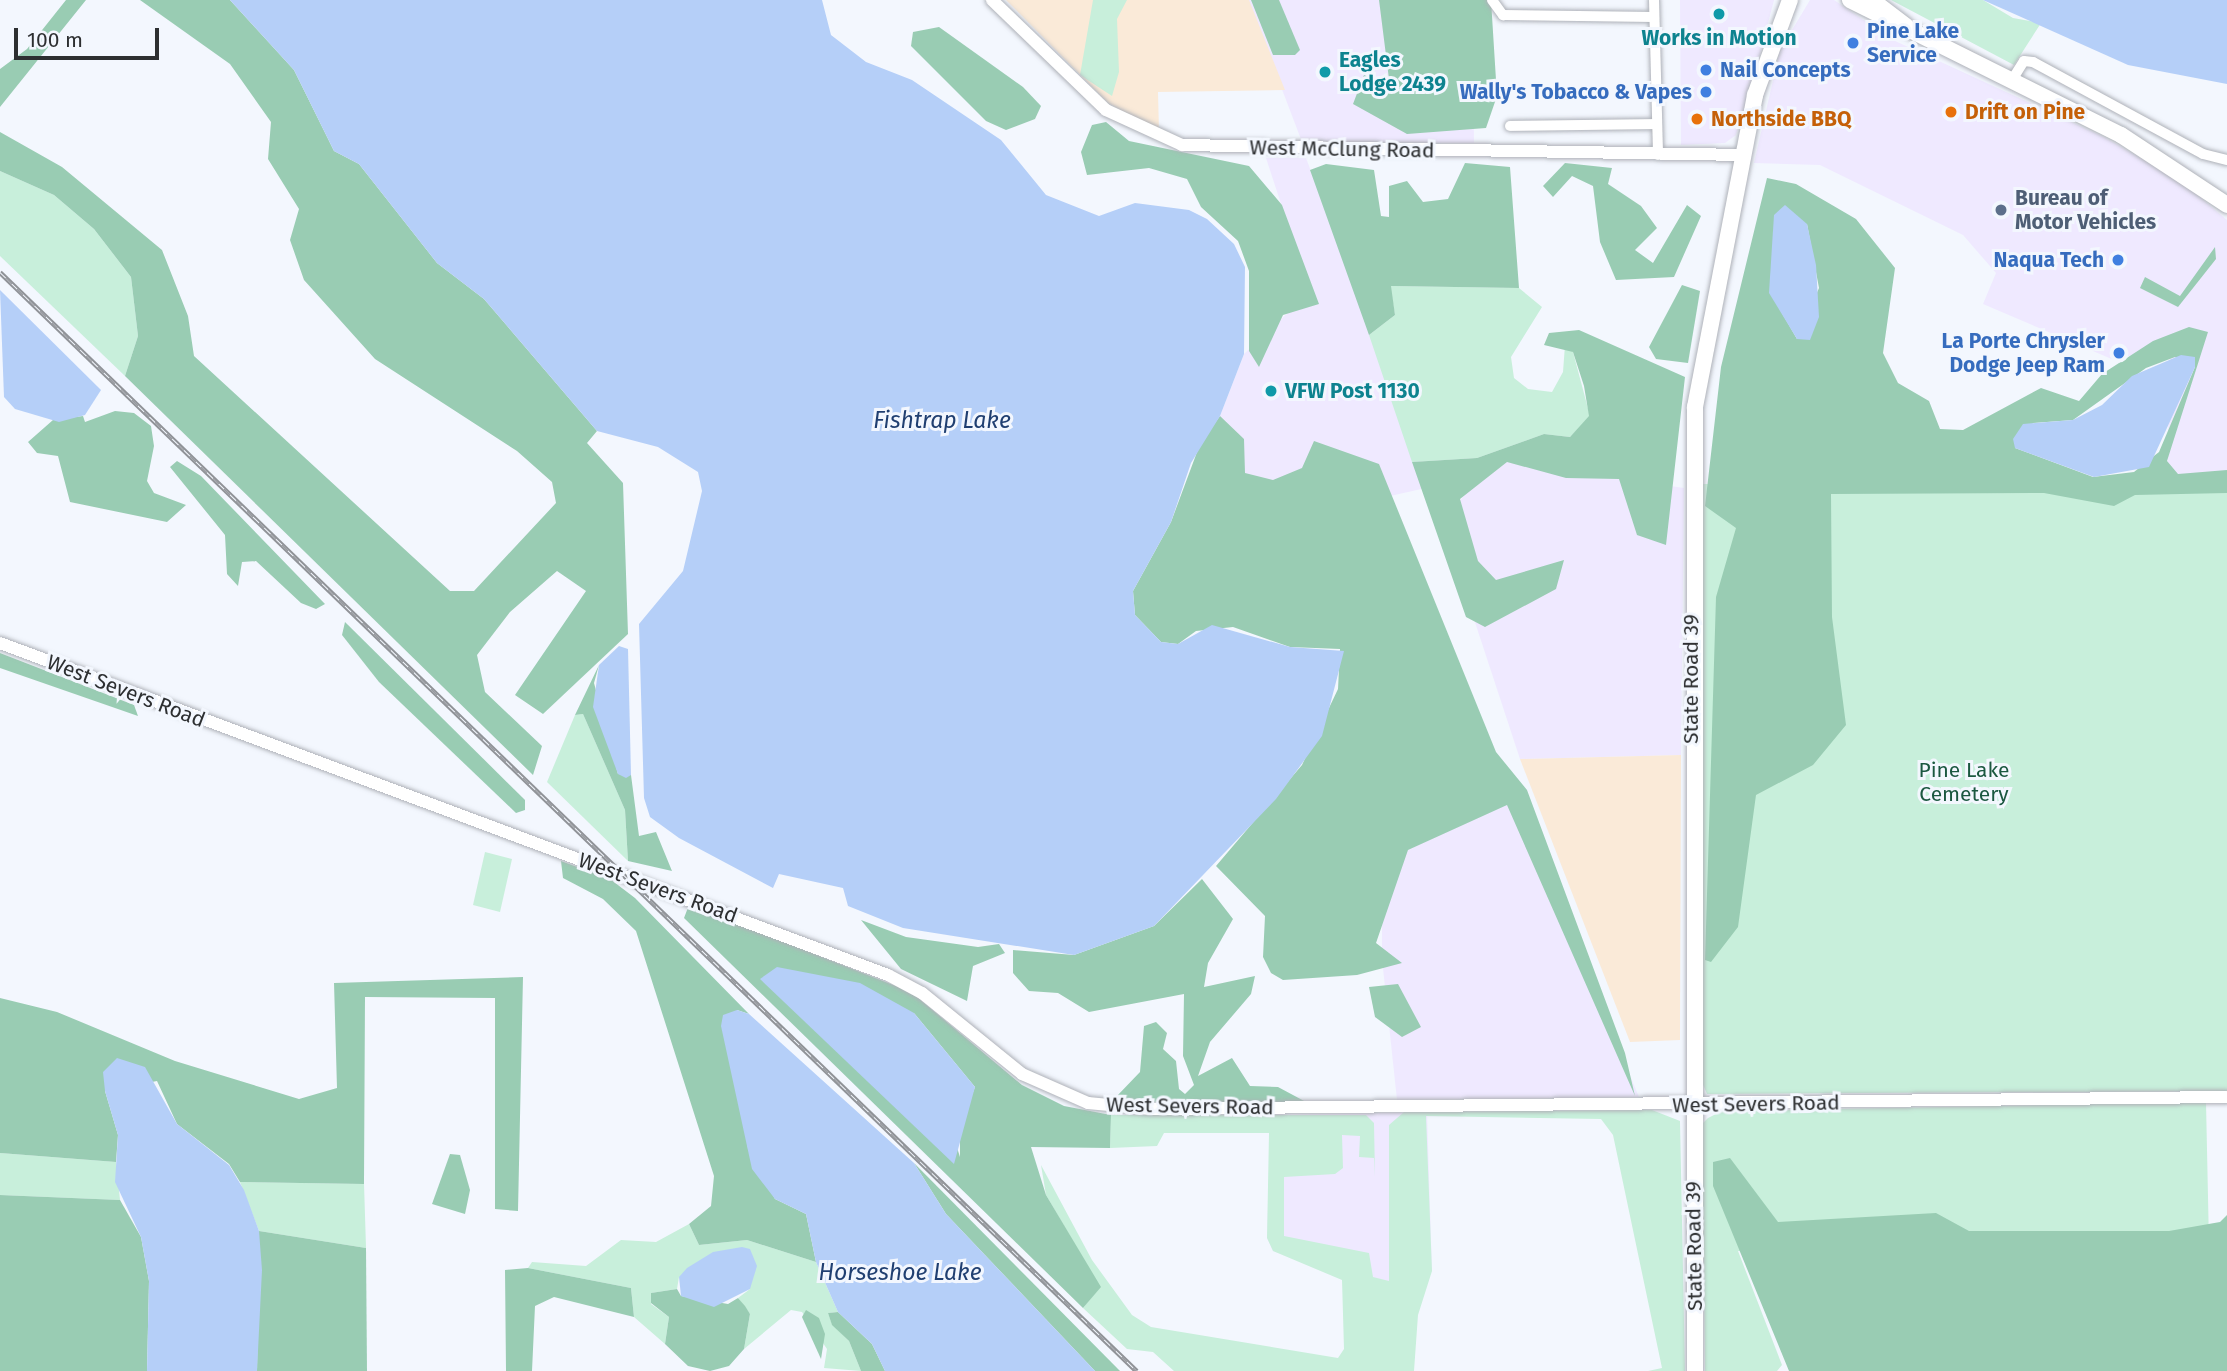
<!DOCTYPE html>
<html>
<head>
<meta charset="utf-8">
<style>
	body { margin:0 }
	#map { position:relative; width:2227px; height:1371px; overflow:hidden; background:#f3f7fe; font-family:"Fira Sans",sans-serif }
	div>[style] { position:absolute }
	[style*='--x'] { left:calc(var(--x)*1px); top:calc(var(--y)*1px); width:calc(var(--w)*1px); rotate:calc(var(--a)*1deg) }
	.commercial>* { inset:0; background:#efe9ff }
	.industrial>* { inset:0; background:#faead8 }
	.green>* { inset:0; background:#c8efdb }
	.forest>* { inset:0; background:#99ccb3 }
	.water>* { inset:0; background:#b5cff8 }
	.roads { filter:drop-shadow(0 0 2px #aeb1b8) drop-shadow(0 0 2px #aeb1b8) }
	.minor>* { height:10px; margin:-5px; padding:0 5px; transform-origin:5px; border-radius:5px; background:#fff }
	.tertiary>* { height:12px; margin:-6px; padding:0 6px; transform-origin:6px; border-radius:6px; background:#fff }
	.primary>* { height:16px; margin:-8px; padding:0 8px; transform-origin:8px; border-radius:8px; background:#fff }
	.rail>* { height:5px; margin-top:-2.5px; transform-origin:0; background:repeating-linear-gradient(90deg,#f3f7fe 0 8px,#909398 0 16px); box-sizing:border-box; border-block:2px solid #909398 }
	.dots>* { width:19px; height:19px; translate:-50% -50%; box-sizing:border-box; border:4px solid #f3f7fe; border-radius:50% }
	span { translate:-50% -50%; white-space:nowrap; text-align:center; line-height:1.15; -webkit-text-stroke:6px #f3f7fe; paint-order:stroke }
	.shop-label { font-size:21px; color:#366cbe; font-weight:700 }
	.left { translate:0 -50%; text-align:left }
	.right { translate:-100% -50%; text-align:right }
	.culture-label { font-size:21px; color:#0d838f; font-weight:700 }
	.food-label { font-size:21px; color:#c56008; font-weight:700 }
	.street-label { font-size:21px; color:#2d2f31 }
	.service-label { font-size:21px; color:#4e5e75; font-weight:700 }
	.park-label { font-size:21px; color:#1b5840 }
	.water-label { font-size:23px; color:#203f71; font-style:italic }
	.scale { position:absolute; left:14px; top:28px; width:145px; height:32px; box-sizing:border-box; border:4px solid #2d2f31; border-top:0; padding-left:9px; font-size:21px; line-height:24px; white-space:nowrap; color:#2d2f31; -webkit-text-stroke:5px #f3f7fe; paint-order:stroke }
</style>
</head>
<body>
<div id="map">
	<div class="commercial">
		<i style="clip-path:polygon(1248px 0,1472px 0,1474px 143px,1302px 142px)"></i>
		<i style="clip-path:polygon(1680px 0,1774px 0,1749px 97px,1736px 135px,1725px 143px,1681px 145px)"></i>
		<i style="clip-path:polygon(1810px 0,1834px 0,1893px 40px,2104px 137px,2183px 183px,2227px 220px,2227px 485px,2167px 485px,2170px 345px,2114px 360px,1983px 304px,1996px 273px,1963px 235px,1820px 165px,1754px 163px,1780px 50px)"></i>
		<i style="clip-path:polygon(1266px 158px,1306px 158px,1430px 487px,1289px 519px,1200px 444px,1220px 416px,1244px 354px,1310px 292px)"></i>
		<i style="clip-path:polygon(1494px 460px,1684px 488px,1681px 755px,1520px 759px,1442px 522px)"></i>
		<i style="clip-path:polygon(1515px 800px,1639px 1097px,1397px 1100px,1382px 959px,1382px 862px)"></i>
		<i style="clip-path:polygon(1427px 1112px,1432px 1271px,1406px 1291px,1273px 1251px,1267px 1238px,1271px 1115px)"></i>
	</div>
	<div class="industrial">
		<i style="clip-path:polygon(1006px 0,1249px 0,1285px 90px,1158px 92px,1159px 131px,1108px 103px)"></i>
		<i style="clip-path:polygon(1681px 755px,1680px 1040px,1630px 1042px,1520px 759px)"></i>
	</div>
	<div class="green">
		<i style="clip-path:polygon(1093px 0,1127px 0,1117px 19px,1119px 72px,1112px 96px,1080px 75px)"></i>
		<i style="clip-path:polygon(1891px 0,1983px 0,2013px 18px,2041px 23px,2014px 65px)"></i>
		<i style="clip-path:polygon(0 171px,54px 195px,94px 229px,131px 277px,138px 336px,125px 376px,0 256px)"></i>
		<i style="clip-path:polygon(1390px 286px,1519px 288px,1542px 307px,1511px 357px,1514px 378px,1528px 389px,1552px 392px,1563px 372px,1565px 345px,1573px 352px,1590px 416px,1570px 437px,1544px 434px,1477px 458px,1412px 462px,1369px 335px,1395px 315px)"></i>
		<i style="clip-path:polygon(1699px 484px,2227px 485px,2227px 1091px,1707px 1094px,1701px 1080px)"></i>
		<i style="clip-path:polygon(583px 714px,625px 810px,628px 861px,547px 782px,575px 715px)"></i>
		<i style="clip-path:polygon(485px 852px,512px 859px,500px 912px,473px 905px)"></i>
		<i style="clip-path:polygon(2206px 1102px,2209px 1244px,1738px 1251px,1782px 1365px,1777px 1371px,1705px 1371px,1702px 1124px,1708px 1118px,1722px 1111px)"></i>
		<i style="clip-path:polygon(1404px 1112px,1652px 1110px,1680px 1121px,1685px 1371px,1648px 1371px,1662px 1368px,1613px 1135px,1601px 1119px,1426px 1116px,1432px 1271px,1418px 1315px,1414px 1371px,1174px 1371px,1153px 1352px,1127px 1349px,1083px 1308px,1100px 1287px,1046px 1195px,1041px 1165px,1092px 1260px,1132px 1315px,1151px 1327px,1338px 1358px,1344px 1349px,1342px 1280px,1273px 1251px,1267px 1238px,1269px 1133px,1164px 1133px,1157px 1146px,1110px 1148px,1111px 1115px,1366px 1115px,1374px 1123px,1375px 1177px,1374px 1158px,1359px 1157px,1360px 1136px,1342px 1135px,1343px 1168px,1335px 1174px,1284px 1177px,1284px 1236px,1369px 1253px,1373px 1277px,1389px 1281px,1389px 1125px)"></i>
		<i style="clip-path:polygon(0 1153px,116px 1162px,120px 1200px,0 1195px)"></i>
		<i style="clip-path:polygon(240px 1182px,364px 1184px,366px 1248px,259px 1231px)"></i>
		<i style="clip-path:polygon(689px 1224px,699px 1245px,747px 1240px,816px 1262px,838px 1312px,828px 1313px,832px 1324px,849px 1341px,861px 1371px,824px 1368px,827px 1349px,802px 1312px,791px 1310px,744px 1349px,750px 1314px,738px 1298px,750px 1289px,679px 1277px,677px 1289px,651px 1293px,651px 1304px,669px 1317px,665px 1344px,634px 1317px,631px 1288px,528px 1268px,532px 1262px,586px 1266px,621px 1240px,656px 1242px)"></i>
	</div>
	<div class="forest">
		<i style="clip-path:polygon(66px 0,86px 0,0 107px,0 69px,27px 49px)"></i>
		<i style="clip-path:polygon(140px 0,230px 0,294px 70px,334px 151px,359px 164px,437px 263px,484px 299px,597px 431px,587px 443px,623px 483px,628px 634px,543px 714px,515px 695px,586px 591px,557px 571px,510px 612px,477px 655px,485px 692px,542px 746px,533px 775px,125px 376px,138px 336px,131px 277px,94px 229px,54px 195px,0 171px,0 132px,62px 167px,162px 250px,188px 316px,194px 356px,450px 591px,474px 591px,556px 503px,552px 482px,517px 451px,375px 359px,304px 280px,290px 240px,299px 209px,268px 159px,271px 122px,230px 64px)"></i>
		<i style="clip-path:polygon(1251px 0,1279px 0,1300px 50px,1295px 55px,1273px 55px)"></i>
		<i style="clip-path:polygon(1379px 0,1491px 0,1497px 96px,1486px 128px,1407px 134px,1353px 104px,1364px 75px,1390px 87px)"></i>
		<i style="clip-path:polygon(939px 27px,1023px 87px,1041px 106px,1035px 119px,1006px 130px,986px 121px,911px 46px,913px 32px)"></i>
		<i style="clip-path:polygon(1106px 122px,1129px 141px,1249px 166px,1282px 205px,1319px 304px,1283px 315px,1259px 367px,1249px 351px,1249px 271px,1238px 241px,1201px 207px,1187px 179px,1149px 168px,1087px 175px,1081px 152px,1092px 125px)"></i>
		<i style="clip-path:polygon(1465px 163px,1510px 167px,1519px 288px,1391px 286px,1395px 315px,1369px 335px,1310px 170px,1326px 164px,1374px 170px,1381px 216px,1389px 217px,1389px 186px,1407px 181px,1423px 202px,1448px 199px)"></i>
		<i style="clip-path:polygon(1565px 163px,1612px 168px,1608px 184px,1641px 206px,1657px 228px,1635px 250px,1653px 263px,1687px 205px,1701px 216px,1674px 277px,1616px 280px,1600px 242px,1593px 186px,1572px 176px,1553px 197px,1543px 186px)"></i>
		<i style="clip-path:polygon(evenodd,1767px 178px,1796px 184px,1856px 219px,1895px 268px,1883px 353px,1898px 383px,1929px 401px,1940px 429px,1963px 430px,2041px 388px,2079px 401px,2102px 374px,2153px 341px,2189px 327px,2208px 332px,2167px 461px,2178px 474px,2227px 470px,2227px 493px,2135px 495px,2114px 506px,2044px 493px,1831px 494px,1832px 617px,1846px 725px,1813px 765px,1756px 795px,1738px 927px,1711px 962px,1705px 960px,1716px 597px,1736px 528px,1705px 506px,1721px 367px,1767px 178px,1807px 224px,1819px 288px,1797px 339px,1779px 308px,1807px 224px,1767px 178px,2175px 357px,2195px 367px,2159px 452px,2134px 472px,2093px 477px,2015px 448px,2033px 423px,2073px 420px,2146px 368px,2175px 357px)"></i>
		<i style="clip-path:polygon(2215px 247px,2216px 259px,2178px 307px,2140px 288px,2145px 277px,2180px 296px)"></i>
		<i style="clip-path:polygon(1682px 285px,1700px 291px,1688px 363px,1656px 359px,1649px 347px)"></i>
		<i style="clip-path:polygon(1579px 330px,1685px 377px,1666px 545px,1637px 535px,1619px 479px,1566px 478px,1507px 462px,1460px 499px,1478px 561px,1496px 580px,1564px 560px,1556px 589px,1485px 627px,1466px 617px,1412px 462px,1477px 458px,1544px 434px,1570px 437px,1589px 416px,1584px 386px,1573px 352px,1544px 345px,1549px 333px)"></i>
		<i style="clip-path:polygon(115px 411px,134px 413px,151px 426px,154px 446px,147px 481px,154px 493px,186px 505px,167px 522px,70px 502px,58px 456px,37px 453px,28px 442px,53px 420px,83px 416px,85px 422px)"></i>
		<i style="clip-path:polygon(1220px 416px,1244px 439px,1245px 473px,1273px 480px,1302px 468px,1314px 441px,1379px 464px,1496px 752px,1527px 790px,1625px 1053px,1635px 1096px,1507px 805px,1408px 850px,1376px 943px,1402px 963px,1357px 975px,1283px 980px,1271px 973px,1263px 957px,1265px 916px,1216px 866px,1302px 765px,1338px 689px,1340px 649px,1290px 647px,1233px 627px,1196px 631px,1178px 644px,1161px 642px,1135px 615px,1133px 591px,1171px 522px,1200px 444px)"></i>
		<i style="clip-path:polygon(177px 461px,201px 476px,325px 604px,316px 609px,301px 603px,256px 561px,242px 562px,238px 586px,227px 574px,225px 535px,170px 467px)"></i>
		<i style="clip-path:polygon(345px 622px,525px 800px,525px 810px,516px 813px,379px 682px,342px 635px)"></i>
		<i style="clip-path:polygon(0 653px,134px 705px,138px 716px,0 668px)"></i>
		<i style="clip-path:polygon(599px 665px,594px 683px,618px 774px,631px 775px,639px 836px,656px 832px,672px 871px,628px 861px,625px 810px,583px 714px,575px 715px)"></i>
		<i style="clip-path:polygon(561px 861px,610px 879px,635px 898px,749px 1014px,737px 1010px,748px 1149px,775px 1199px,806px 1214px,816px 1262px,747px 1240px,699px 1245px,689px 1224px,711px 1206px,714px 1176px,636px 931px,603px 899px,563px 878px)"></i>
		<i style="clip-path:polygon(1202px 879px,1233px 919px,1208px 963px,1204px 987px,1255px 976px,1251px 994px,1210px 1042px,1198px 1076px,1232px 1058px,1250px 1086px,1278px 1087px,1306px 1102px,1122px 1102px,1116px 1097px,1140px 1072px,1144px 1026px,1156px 1022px,1167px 1033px,1163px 1049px,1176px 1061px,1179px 1089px,1185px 1094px,1194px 1085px,1183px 1056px,1184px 994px,1089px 1012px,1058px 993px,1029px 991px,1013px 973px,1013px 950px,1074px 955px,1154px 926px)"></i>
		<i style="clip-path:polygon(evenodd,689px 905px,911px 992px,1022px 1085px,1064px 1106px,1111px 1115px,1110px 1148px,1031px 1147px,1046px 1195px,1101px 1287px,1083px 1308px,684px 918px,689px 905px,914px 1013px,975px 1087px,960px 1126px,960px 1157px,914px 1013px)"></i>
		<i style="clip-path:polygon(861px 920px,906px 937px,978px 947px,999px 944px,1005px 953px,973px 966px,967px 1001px,901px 969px)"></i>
		<i style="clip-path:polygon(523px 977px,518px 1211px,495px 1209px,495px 998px,365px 997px,364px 1184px,240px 1182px,229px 1164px,177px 1124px,157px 1081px,105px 1091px,118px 1135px,116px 1162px,0 1153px,0 998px,57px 1012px,175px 1061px,299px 1099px,337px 1088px,334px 983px)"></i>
		<i style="clip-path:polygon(1398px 984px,1421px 1027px,1402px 1037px,1375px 1017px,1369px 987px)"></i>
		<i style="clip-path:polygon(450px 1154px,460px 1155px,470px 1190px,465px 1214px,432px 1204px)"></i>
		<i style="clip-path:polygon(1730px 1158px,1778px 1222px,1936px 1213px,1969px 1231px,2169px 1231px,2220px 1222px,2227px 1215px,2227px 1371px,1789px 1371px,1713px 1186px,1713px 1162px)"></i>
		<i style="clip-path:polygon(914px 1163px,1120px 1371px,1095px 1371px,946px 1214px)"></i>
		<i style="clip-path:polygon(0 1195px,120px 1200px,141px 1237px,149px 1281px,147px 1371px,0 1371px)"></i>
		<i style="clip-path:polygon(259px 1231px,366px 1248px,367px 1371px,257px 1371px)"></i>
		<i style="clip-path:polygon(528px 1268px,631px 1288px,634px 1317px,554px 1297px,535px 1306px,532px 1371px,506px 1371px,505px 1270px)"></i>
		<i style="clip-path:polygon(677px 1289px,681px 1296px,728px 1304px,738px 1298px,745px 1306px,750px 1314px,744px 1349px,729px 1366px,710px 1371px,688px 1366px,665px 1344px,669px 1317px,651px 1303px,651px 1293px)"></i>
		<i style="clip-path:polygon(806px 1310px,819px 1318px,825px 1334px,821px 1359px,802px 1317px)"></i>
		<i style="clip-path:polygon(838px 1312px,872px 1344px,885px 1371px,861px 1371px,849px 1341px,832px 1325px,828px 1313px)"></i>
	</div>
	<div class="water">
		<i style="clip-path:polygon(230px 0,822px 0,831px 35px,866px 62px,912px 80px,1001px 140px,1046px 195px,1099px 216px,1135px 203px,1189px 210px,1207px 219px,1234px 244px,1245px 267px,1244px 354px,1220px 416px,1191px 463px,1171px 522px,1133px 591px,1135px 615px,1161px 642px,1178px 644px,1212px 625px,1290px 647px,1344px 651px,1322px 736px,1276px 799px,1154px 926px,1074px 955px,903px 928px,848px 906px,843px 888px,779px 874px,773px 888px,679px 838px,650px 817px,644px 798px,639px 624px,683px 571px,702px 491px,698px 472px,658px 447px,597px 431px,484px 299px,437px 263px,359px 164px,334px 151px,294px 70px)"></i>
		<i style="clip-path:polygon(1983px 0,2227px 0,2227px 84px,2128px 65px)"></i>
		<i style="clip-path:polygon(1785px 205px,1807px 224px,1816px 265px,1819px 317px,1810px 340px,1797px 339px,1769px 293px,1774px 215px)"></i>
		<i style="clip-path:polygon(0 290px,101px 390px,85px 415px,59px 422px,15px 409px,4px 397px)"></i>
		<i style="clip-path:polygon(2181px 355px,2195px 357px,2195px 367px,2149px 467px,2094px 477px,2015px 448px,2013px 439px,2023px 424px,2073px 420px,2102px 405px,2132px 376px)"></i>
		<i style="clip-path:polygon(619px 646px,628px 649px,631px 775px,626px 778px,618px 774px,593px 707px,599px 665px)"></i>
		<i style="clip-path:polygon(777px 967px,860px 983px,914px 1013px,975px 1087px,954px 1164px,760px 979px)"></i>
		<i style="clip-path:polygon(737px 1010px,749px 1014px,914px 1163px,946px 1214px,1095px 1371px,885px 1371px,872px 1344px,838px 1312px,816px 1262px,806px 1214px,775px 1199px,752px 1169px,721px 1026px,723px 1015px)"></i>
		<i style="clip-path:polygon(117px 1058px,145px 1067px,177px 1124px,229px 1165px,244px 1190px,259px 1231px,262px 1270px,257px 1371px,147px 1371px,149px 1281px,141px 1237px,115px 1182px,118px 1135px,105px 1091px,103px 1072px)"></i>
		<i style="clip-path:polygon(742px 1247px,750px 1249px,757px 1266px,750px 1289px,714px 1307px,681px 1296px,679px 1277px,687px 1268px,713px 1252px)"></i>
	</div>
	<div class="roads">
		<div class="minor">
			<i style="--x:1492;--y:0;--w:19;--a:54"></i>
			<i style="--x:1503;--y:15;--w:151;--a:0.8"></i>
			<i style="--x:1654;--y:0;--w:155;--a:88.5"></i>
			<i style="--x:2012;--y:80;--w:22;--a:-58"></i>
			<i style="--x:2024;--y:61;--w:9;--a:6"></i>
			<i style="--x:2033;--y:62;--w:193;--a:28.4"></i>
			<i style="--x:2203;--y:154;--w:25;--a:14"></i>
			<i style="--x:1510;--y:126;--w:144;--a:-0.8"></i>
		</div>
		<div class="tertiary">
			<i style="--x:992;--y:0;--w:158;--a:44"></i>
			<i style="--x:1106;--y:110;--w:84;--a:24.7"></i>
			<i style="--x:1182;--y:145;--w:562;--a:1.02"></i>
			<i style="--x:0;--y:643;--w:948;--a:20.5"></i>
			<i style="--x:888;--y:975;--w:38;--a:28"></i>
			<i style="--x:922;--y:993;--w:129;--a:39"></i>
			<i style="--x:1022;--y:1074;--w:72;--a:23.7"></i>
			<i style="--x:1088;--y:1103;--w:63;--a:5.4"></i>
			<i style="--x:1151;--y:1109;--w:1076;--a:-0.64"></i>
		</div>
		<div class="primary">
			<i style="--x:1850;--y:0;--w:303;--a:26.5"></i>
			<i style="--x:2121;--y:135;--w:127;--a:33.4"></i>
			<i style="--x:1872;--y:0;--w:43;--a:37.4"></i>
			<i style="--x:1695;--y:1371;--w:964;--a:-90"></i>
			<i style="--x:1695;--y:407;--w:318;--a:-79.1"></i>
			<i style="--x:1755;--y:95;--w:101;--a:-69.8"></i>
		</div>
	</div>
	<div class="rail">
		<i style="--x:0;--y:272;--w:1581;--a:44.03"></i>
	</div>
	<div class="dots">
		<i style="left:1719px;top:14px;background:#0f9aa8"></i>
		<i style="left:1853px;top:43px;background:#3f7fe0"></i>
		<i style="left:1706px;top:70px;background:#3f7fe0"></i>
		<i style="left:1325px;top:72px;background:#0f9aa8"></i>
		<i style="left:1706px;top:92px;background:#3f7fe0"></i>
		<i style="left:1951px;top:112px;background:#e8710a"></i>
		<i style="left:1697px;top:119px;background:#e8710a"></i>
		<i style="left:2001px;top:210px;background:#5c6f8a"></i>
		<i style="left:2118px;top:260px;background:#3f7fe0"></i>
		<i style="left:2119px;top:353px;background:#3f7fe0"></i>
		<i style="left:1271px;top:391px;background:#0f9aa8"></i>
	</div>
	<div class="shop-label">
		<span class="left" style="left:1867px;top:43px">Pine Lake<br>Service</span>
		<span class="left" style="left:1720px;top:70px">Nail Concepts</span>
		<span class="right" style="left:1692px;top:92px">Wally's Tobacco &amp; Vapes</span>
		<span class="right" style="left:2104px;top:260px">Naqua Tech</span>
		<span class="right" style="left:2105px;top:353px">La Porte Chrysler<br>Dodge Jeep Ram</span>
	</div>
	<div class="culture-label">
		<span style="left:1719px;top:38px">Works in Motion</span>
		<span class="left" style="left:1339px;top:72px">Eagles<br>Lodge 2439</span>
		<span class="left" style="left:1285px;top:391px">VFW Post 1130</span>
	</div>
	<div class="food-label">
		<span class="left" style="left:1965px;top:112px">Drift on Pine</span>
		<span class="left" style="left:1711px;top:119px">Northside BBQ</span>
	</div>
	<div class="street-label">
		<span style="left:1342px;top:149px;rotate:1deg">West McClung Road</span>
		<span style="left:1691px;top:679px;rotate:-90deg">State Road 39</span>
		<span style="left:126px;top:691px;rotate:21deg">West Severs Road</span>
		<span style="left:658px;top:888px;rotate:20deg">West Severs Road</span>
		<span style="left:1756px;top:1104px;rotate:-1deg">West Severs Road</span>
		<span style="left:1190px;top:1106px;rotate:1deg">West Severs Road</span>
		<span style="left:1694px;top:1246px;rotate:-91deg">State Road 39</span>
	</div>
	<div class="service-label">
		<span class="left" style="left:2015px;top:210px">Bureau of<br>Motor Vehicles</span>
	</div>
	<div class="park-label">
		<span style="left:1964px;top:782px">Pine Lake<br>Cemetery</span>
	</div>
	<div class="water-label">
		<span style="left:942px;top:420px">Fishtrap Lake</span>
		<span style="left:900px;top:1272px">Horseshoe Lake</span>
	</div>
	<div class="scale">100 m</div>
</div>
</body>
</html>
